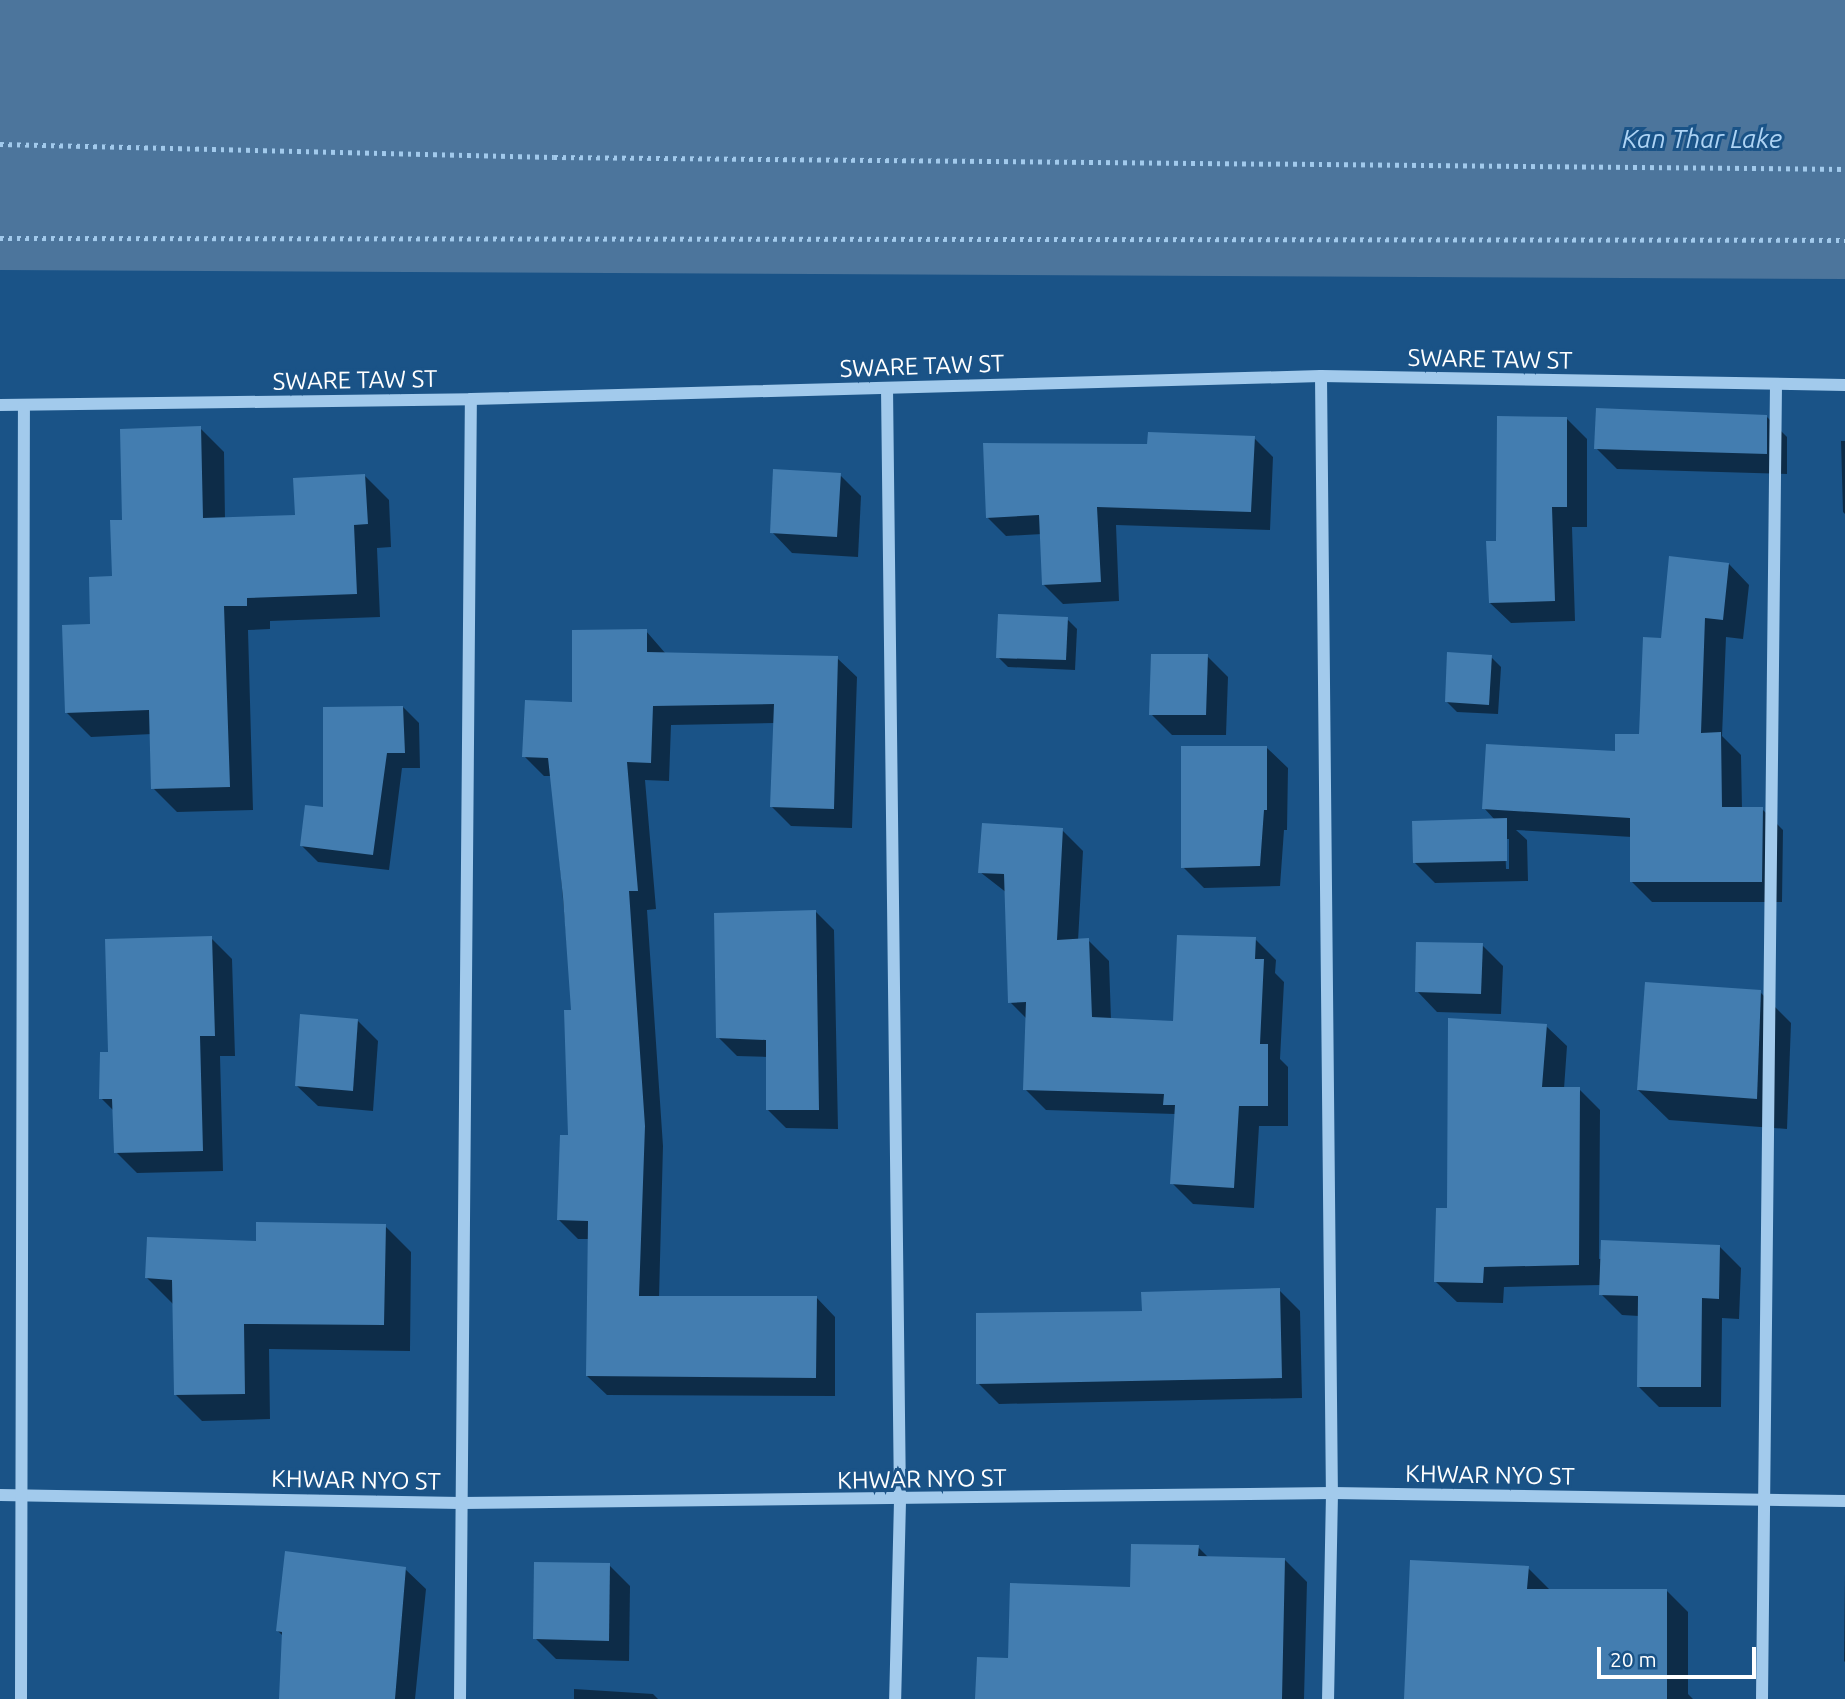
<!DOCTYPE html>
<html>
<head>
<meta charset="utf-8">
<style>
	body { margin:0 }
	#map { position:relative; width:1845px; height:1699px; overflow:hidden; background:#1a5387; font-family:Ubuntu,sans-serif }
	div>[style] { position:absolute }
	[style*='--x'] { left:calc(var(--x)*1px); top:calc(var(--y)*1px); width:calc(var(--w)*1px); rotate:calc(var(--a)*1deg) }
	.water>* { inset:0; background:#4c759c }
	.shadow>* { inset:0; background:#0007 }
	.building>* { inset:0; background:#437db0 }
	.path>* { height:4.5px; margin-top:-2.25px; transform-origin:0; background:repeating-linear-gradient(90deg,#a2caec 0 3.5px,transparent 0 8.5px) }
	.minor>* { height:12px; margin:-6px; padding:0 6px; transform-origin:6px; border-radius:6px; background:#a2caec }
	span { translate:-50% -50%; white-space:nowrap; text-align:center; line-height:1.15; -webkit-text-stroke:6px #1a5387; paint-order:stroke }
	.street-label { font-size:24px; color:#fff }
	.water-label { font-size:26px; color:#add3f4; font-style:italic }
	.scale { position:absolute; left:1597px; top:1647px; width:159px; height:32px; box-sizing:border-box; border:4px solid #fff; border-top:0; padding-left:9px; font-size:21px; line-height:24px; white-space:nowrap; color:#fff; -webkit-text-stroke:5px #1a5387; paint-order:stroke }
</style>
</head>
<body>
<div id="map">
	<div class="water">
		<i style="clip-path:polygon(0 0,1845px 0,1845px 279px,0 270px)"></i>
	</div>
	<div class="shadow">
		<i style="clip-path:polygon(1766px 416px,1787px 437px,1787px 474px,1617px 469px,1596px 448px)"></i>
		<i style="clip-path:polygon(1566px 418px,1587px 439px,1587px 527px,1572px 527px,1575px 621px,1511px 623px,1490px 603px,1498px 543px)"></i>
		<i style="clip-path:polygon(200px 428px,224px 452px,225px 519px,297px 516px,365px 476px,389px 500px,391px 547px,377px 548px,380px 617px,270px 621px,270px 629px,248px 630px,253px 810px,177px 812px,153px 788px,152px 734px,91px 737px,67px 713px,92px 626px,114px 577px,124px 522px)"></i>
		<i style="clip-path:polygon(1254px 438px,1273px 457px,1270px 530px,1116px 525px,1119px 601px,1063px 604px,1044px 585px,1042px 534px,1006px 536px,987px 517px)"></i>
		<i style="clip-path:polygon(1841px 441px,1845px 441px,1845px 514px,1843px 512px)"></i>
		<i style="clip-path:polygon(840px 475px,861px 496px,858px 557px,792px 553px,772px 532px)"></i>
		<i style="clip-path:polygon(evenodd,1729px 564px,1749px 585px,1743px 639px,1726px 637px,1722px 736px,1741px 755px,1742px 809px,1762px 809px,1783px 830px,1782px 902px,1652px 902px,1631px 881px,1632px 837px,1516px 830px,1527px 840px,1528px 881px,1435px 883px,1414px 862px,1495px 820px,1484px 808px,1617px 753px,1641px 735px,1663px 640px,1729px 564px,1505px 839px,1509px 839px,1509px 869px,1506px 869px,1505px 839px)"></i>
		<i style="clip-path:polygon(1067px 619px,1077px 629px,1075px 670px,1008px 667px,998px 657px)"></i>
		<i style="clip-path:polygon(646px 631px,666px 654px,837px 658px,857px 677px,852px 828px,791px 826px,772px 807px,775px 723px,671px 725px,669px 781px,645px 780px,656px 909px,647px 910px,663px 1146px,659px 1298px,816px 1297px,835px 1317px,835px 1396px,607px 1395px,587px 1376px,590px 1239px,578px 1239px,559px 1220px,570px 1137px,573px 1011px,552px 776px,544px 776px,524px 756px)"></i>
		<i style="clip-path:polygon(1207px 656px,1228px 677px,1226px 735px,1172px 735px,1151px 714px)"></i>
		<i style="clip-path:polygon(1491px 657px,1501px 667px,1498px 714px,1457px 712px,1447px 702px)"></i>
		<i style="clip-path:polygon(403px 707px,419px 723px,420px 768px,402px 768px,389px 870px,318px 862px,302px 846px)"></i>
		<i style="clip-path:polygon(1267px 748px,1288px 768px,1287px 830px,1284px 830px,1280px 886px,1204px 888px,1183px 867px)"></i>
		<i style="clip-path:polygon(1062px 830px,1083px 851px,1078px 941px,1088px 940px,1109px 961px,1111px 1020px,1175px 1023px,1255px 939px,1276px 960px,1275px 973px,1284px 982px,1280px 1059px,1288px 1067px,1288px 1126px,1259px 1126px,1254px 1208px,1193px 1204px,1172px 1183px,1175px 1114px,1046px 1110px,1025px 1089px,1027px 1019px,1010px 1002px,1007px 893px,980px 872px)"></i>
		<i style="clip-path:polygon(815px 911px,834px 930px,838px 1129px,786px 1128px,767px 1109px,768px 1057px,737px 1056px,718px 1037px)"></i>
		<i style="clip-path:polygon(211px 938px,232px 959px,235px 1056px,220px 1056px,223px 1171px,137px 1173px,116px 1152px,114px 1111px,101px 1098px,110px 1054px)"></i>
		<i style="clip-path:polygon(1482px 945px,1503px 966px,1501px 1014px,1437px 1012px,1417px 991px)"></i>
		<i style="clip-path:polygon(1760px 992px,1791px 1023px,1787px 1129px,1669px 1120px,1638px 1090px)"></i>
		<i style="clip-path:polygon(357px 1020px,378px 1041px,373px 1111px,318px 1106px,297px 1086px)"></i>
		<i style="clip-path:polygon(1546px 1026px,1567px 1046px,1564px 1089px,1579px 1089px,1600px 1110px,1599px 1259px,1720px 1247px,1741px 1268px,1739px 1319px,1722px 1318px,1721px 1407px,1659px 1407px,1638px 1386px,1639px 1316px,1622px 1315px,1601px 1294px,1601px 1285px,1504px 1287px,1503px 1303px,1457px 1302px,1436px 1282px,1448px 1210px)"></i>
		<i style="clip-path:polygon(385px 1226px,411px 1252px,410px 1351px,269px 1349px,270px 1419px,202px 1421px,175px 1394px,173px 1304px,147px 1278px)"></i>
		<i style="clip-path:polygon(1279px 1290px,1300px 1311px,1302px 1398px,999px 1404px,978px 1383px,1143px 1313px)"></i>
		<i style="clip-path:polygon(1198px 1547px,1209px 1558px,1285px 1560px,1307px 1582px,1304px 1699px,977px 1699px,1009px 1660px)"></i>
		<i style="clip-path:polygon(609px 1565px,630px 1586px,629px 1661px,556px 1659px,535px 1638px)"></i>
		<i style="clip-path:polygon(1528px 1568px,1551px 1591px,1666px 1590px,1688px 1612px,1688px 1694px,1693px 1699px,1406px 1699px)"></i>
		<i style="clip-path:polygon(405px 1569px,426px 1589px,415px 1699px,281px 1699px,283px 1636px,277px 1630px)"></i>
		<i style="clip-path:polygon(1845px 1573px,1845px 1662px,1844px 1661px)"></i>
		<i style="clip-path:polygon(574px 1689px,653px 1694px,658px 1699px,574px 1699px)"></i>
	</div>
	<div class="building">
		<i style="clip-path:polygon(1596px 408px,1767px 415px,1767px 454px,1594px 449px)"></i>
		<i style="clip-path:polygon(1497px 416px,1567px 417px,1567px 507px,1552px 507px,1555px 601px,1489px 603px,1486px 541px,1496px 541px)"></i>
		<i style="clip-path:polygon(201px 426px,203px 518px,295px 515px,293px 478px,365px 474px,368px 524px,354px 525px,357px 594px,247px 598px,247px 606px,224px 606px,230px 787px,151px 789px,149px 710px,65px 713px,62px 625px,90px 624px,89px 577px,112px 576px,110px 520px,122px 520px,120px 429px)"></i>
		<i style="clip-path:polygon(1148px 432px,1255px 436px,1251px 512px,1097px 507px,1101px 582px,1042px 585px,1039px 515px,986px 518px,983px 443px,1147px 444px)"></i>
		<i style="clip-path:polygon(773px 469px,841px 473px,837px 537px,770px 533px)"></i>
		<i style="clip-path:polygon(1669px 556px,1729px 563px,1723px 620px,1705px 618px,1701px 733px,1721px 732px,1722px 807px,1763px 807px,1762px 882px,1630px 882px,1630px 818px,1482px 809px,1486px 744px,1615px 751px,1615px 734px,1639px 734px,1643px 637px,1661px 638px)"></i>
		<i style="clip-path:polygon(998px 614px,1068px 617px,1066px 660px,996px 658px)"></i>
		<i style="clip-path:polygon(647px 629px,647px 652px,838px 656px,834px 809px,770px 807px,774px 704px,653px 706px,651px 763px,627px 762px,638px 891px,629px 891px,645px 1126px,639px 1296px,817px 1296px,816px 1378px,586px 1376px,588px 1221px,557px 1220px,560px 1135px,568px 1135px,564px 1010px,571px 1010px,563px 897px,548px 758px,522px 757px,525px 700px,572px 702px,572px 630px)"></i>
		<i style="clip-path:polygon(1447px 652px,1492px 655px,1489px 705px,1445px 702px)"></i>
		<i style="clip-path:polygon(1151px 654px,1208px 654px,1206px 715px,1149px 715px)"></i>
		<i style="clip-path:polygon(403px 706px,405px 753px,387px 753px,373px 855px,300px 846px,305px 805px,323px 807px,323px 707px)"></i>
		<i style="clip-path:polygon(1181px 746px,1267px 746px,1267px 810px,1264px 810px,1260px 866px,1181px 868px)"></i>
		<i style="clip-path:polygon(1507px 818px,1507px 861px,1413px 863px,1412px 821px)"></i>
		<i style="clip-path:polygon(982px 823px,1063px 828px,1057px 940px,1089px 938px,1092px 1017px,1173px 1021px,1177px 935px,1256px 937px,1255px 959px,1264px 959px,1260px 1044px,1268px 1044px,1268px 1106px,1239px 1106px,1234px 1188px,1170px 1184px,1175px 1105px,1163px 1105px,1164px 1094px,1023px 1090px,1026px 1002px,1008px 1003px,1004px 874px,978px 873px)"></i>
		<i style="clip-path:polygon(816px 910px,819px 1110px,766px 1110px,766px 1040px,716px 1038px,714px 913px)"></i>
		<i style="clip-path:polygon(212px 936px,215px 1036px,200px 1036px,203px 1151px,114px 1153px,112px 1099px,99px 1099px,100px 1052px,108px 1052px,105px 939px)"></i>
		<i style="clip-path:polygon(1416px 942px,1483px 943px,1481px 994px,1415px 992px)"></i>
		<i style="clip-path:polygon(1645px 982px,1761px 990px,1757px 1099px,1637px 1090px)"></i>
		<i style="clip-path:polygon(300px 1014px,358px 1019px,353px 1091px,295px 1086px)"></i>
		<i style="clip-path:polygon(1448px 1018px,1547px 1024px,1542px 1087px,1580px 1087px,1579px 1265px,1484px 1267px,1483px 1283px,1434px 1282px,1436px 1208px,1447px 1208px)"></i>
		<i style="clip-path:polygon(256px 1222px,386px 1224px,384px 1325px,244px 1324px,245px 1394px,174px 1395px,172px 1280px,145px 1278px,147px 1237px,256px 1241px)"></i>
		<i style="clip-path:polygon(1601px 1240px,1720px 1245px,1719px 1299px,1702px 1298px,1701px 1387px,1637px 1387px,1638px 1296px,1599px 1295px)"></i>
		<i style="clip-path:polygon(1280px 1288px,1282px 1378px,976px 1384px,976px 1313px,1142px 1311px,1141px 1292px)"></i>
		<i style="clip-path:polygon(1131px 1544px,1199px 1545px,1198px 1556px,1285px 1558px,1282px 1699px,975px 1699px,977px 1657px,1008px 1658px,1010px 1583px,1130px 1587px)"></i>
		<i style="clip-path:polygon(285px 1551px,406px 1567px,395px 1699px,279px 1699px,282px 1632px,276px 1631px)"></i>
		<i style="clip-path:polygon(1410px 1560px,1529px 1566px,1527px 1589px,1667px 1589px,1667px 1699px,1404px 1699px)"></i>
		<i style="clip-path:polygon(534px 1562px,610px 1563px,609px 1641px,533px 1639px)"></i>
	</div>
	<div class="path">
		<i style="--x:0;--y:144;--w:554;--a:1.34"></i>
		<i style="--x:554;--y:157;--w:1291;--a:0.53"></i>
		<i style="--x:0;--y:238;--w:1845;--a:0.06"></i>
	</div>
	<div class="minor">
		<i style="--x:1321;--y:376;--w:1117;--a:89.44"></i>
		<i style="--x:1332;--y:1493;--w:206;--a:91.1"></i>
		<i style="--x:887;--y:388;--w:1113;--a:89.33"></i>
		<i style="--x:900;--y:1501;--w:198;--a:91.4"></i>
		<i style="--x:0;--y:405;--w:471;--a:-0.7"></i>
		<i style="--x:471;--y:399;--w:850;--a:-1.55"></i>
		<i style="--x:1321;--y:376;--w:524;--a:0.98"></i>
		<i style="--x:0;--y:1495;--w:461;--a:1"></i>
		<i style="--x:461;--y:1503;--w:871;--a:-0.66"></i>
		<i style="--x:1332;--y:1493;--w:513;--a:0.89"></i>
		<i style="--x:21;--y:1699;--w:1293;--a:-89.87"></i>
		<i style="--x:460;--y:1699;--w:1300;--a:-89.52"></i>
		<i style="--x:1762;--y:1699;--w:1313;--a:-89.39"></i>
	</div>
	<div class="street-label">
		<span style="left:1490px;top:359px;rotate:1deg">SWARE TAW ST</span>
		<span style="left:922px;top:366px;rotate:-2deg">SWARE TAW ST</span>
		<span style="left:355px;top:380px;rotate:-1deg">SWARE TAW ST</span>
		<span style="left:1490px;top:1475px;rotate:1deg">KHWAR NYO ST</span>
		<span style="left:922px;top:1479px;rotate:-1deg">KHWAR NYO ST</span>
		<span style="left:356px;top:1480px;rotate:1deg">KHWAR NYO ST</span>
	</div>
	<div class="water-label">
		<span style="left:1702px;top:139px">Kan Thar Lake</span>
	</div>
	<div class="scale">20 m</div>
</div>
</body>
</html>
